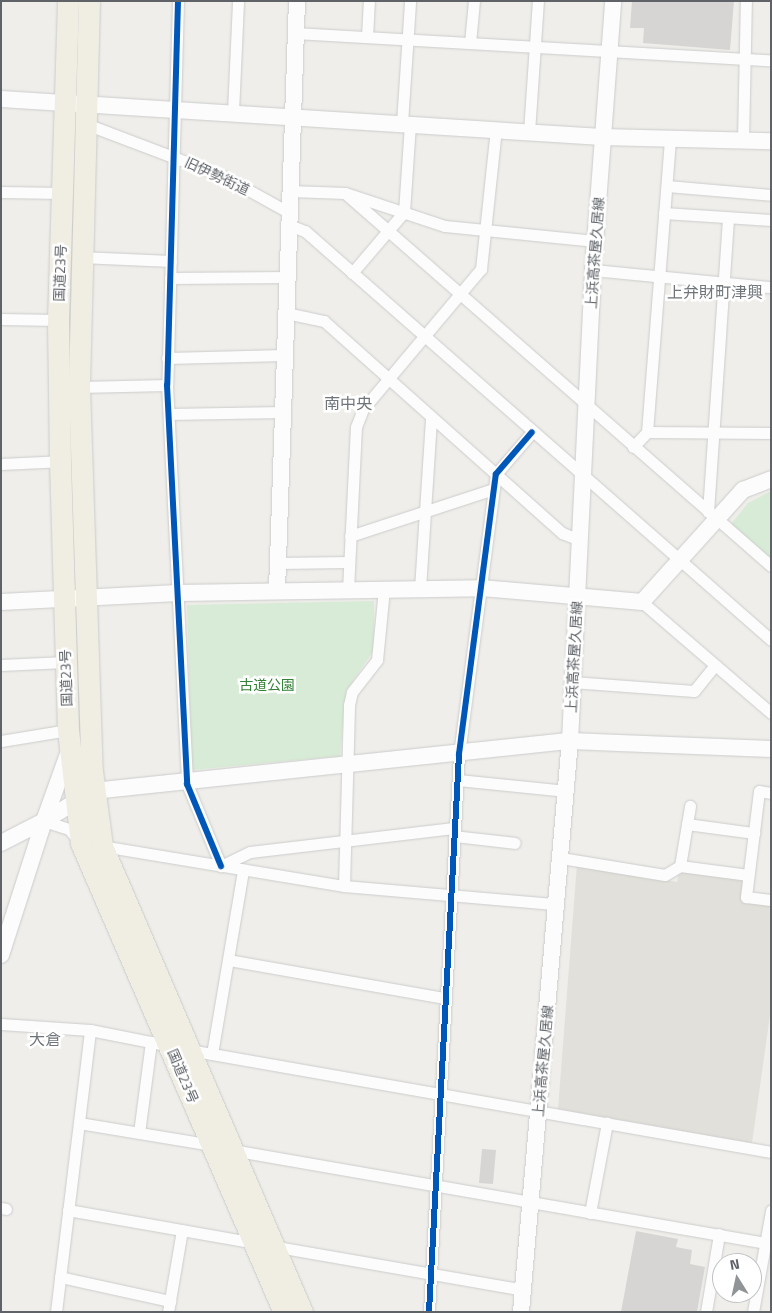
<!DOCTYPE html>
<html>
<head>
<meta charset="utf-8">
<style>
	body { margin:0 }
	#map { position:relative; width:772px; height:1313px; overflow:hidden; background:#efeeea; font-family:"Titillium Web","Noto Sans JP",sans-serif }
	div>[style] { position:absolute }
	[style*='--x'] { left:calc(var(--x)*1px); top:calc(var(--y)*1px); width:calc(var(--w)*1px); rotate:calc(var(--a)*1deg) }
	.education>* { inset:0; background:#e2e0da }
	.green>* { inset:0; background:#d8ebd6 }
	.building>* { inset:0; background:#d6d5d3 }
	.roads { filter:drop-shadow(0 0 1px #cbcccc) drop-shadow(0 0 1px #cbcccc) }
	.street>* { height:11px; margin:-5.5px; padding:0 5.5px; transform-origin:5.5px; border-radius:5.5px; background:#fdfcfc }
	.secondary>* { height:16px; margin:-8px; padding:0 8px; transform-origin:8px; border-radius:8px; background:#fdfcfc }
	.highway>* { height:21px; margin:-10.5px; padding:0 10.5px; transform-origin:10.5px; border-radius:10.5px; background:#f0ede3 }
	.cycleway>* { height:6px; margin:-3px; padding:0 3px; transform-origin:3px; border-radius:3px; background:#0057b8 }
	span { translate:-50% -50%; white-space:nowrap; text-align:center; line-height:1.15; -webkit-text-stroke:5px #fff; paint-order:stroke }
	.street-label { font-size:14px; color:#5f6368 }
	.park-label { font-size:14px; color:#348238 }
	.quarter-label { font-size:16px; color:#70757a }
	.frame { position:absolute; inset:0; border:2px solid #5f6368; pointer-events:none }
	.north { position:absolute; left:712px; top:1253px; width:50px; height:50px; box-sizing:border-box; background:#fff; border:1px solid #bfc1c3; border-radius:50%; rotate:350deg; font-size:14px; font-weight:700; line-height:20px; text-align:center; color:#5f6368 }
	.north::after { content:''; display:block; margin:auto; width:18px; height:22px; background:#919496; clip-path:polygon(50% 0,100% 100%,50% 72%,0 100%) }
</style>
</head>
<body>
<div id="map">
	<div class="education">
		<i style="clip-path:polygon(577px 864px,677px 882px,680px 869px,746px 878px,743px 898px,771px 902px,771px 1008px,752px 1143px,558px 1109px)"></i>
	</div>
	<div class="green">
		<i style="clip-path:polygon(771px 491px,771px 560px,730px 525px,748px 503px)"></i>
		<i style="clip-path:polygon(374px 601px,374px 650px,346px 691px,340px 756px,192px 770px,187px 605px)"></i>
	</div>
	<div class="building">
		<i style="clip-path:polygon(632px 1px,734px 1px,730px 50px,643px 43px,644px 28px,630px 28px)"></i>
		<i style="clip-path:polygon(482px 1149px,496px 1150px,493px 1184px,479px 1183px)"></i>
		<i style="clip-path:polygon(636px 1231px,678px 1239px,676px 1247px,692px 1250px,690px 1264px,705px 1267px,697px 1312px,621px 1312px)"></i>
	</div>
	<div class="roads">
		<div class="street">
			<i style="--x:178;--y:1;--w:384;--a:91.6"></i>
			<i style="--x:167;--y:385;--w:400;--a:87.1"></i>
			<i style="--x:187;--y:784;--w:89;--a:67.5"></i>
			<i style="--x:296;--y:33;--w:476;--a:3.3"></i>
			<i style="--x:367;--y:37;--w:36;--a:-87"></i>
			<i style="--x:470;--y:43;--w:42;--a:-84.6"></i>
			<i style="--x:233;--y:112;--w:111;--a:-87.4"></i>
			<i style="--x:402;--y:123;--w:122;--a:-86.2"></i>
			<i style="--x:86;--y:124;--w:147;--a:20.8"></i>
			<i style="--x:223;--y:176;--w:77;--a:28.9"></i>
			<i style="--x:529;--y:132;--w:131;--a:-86.1"></i>
			<i style="--x:743;--y:140;--w:139;--a:-88.8"></i>
			<i style="--x:667;--y:186;--w:104;--a:4.9"></i>
			<i style="--x:290;--y:191;--w:55;--a:2.1"></i>
			<i style="--x:345;--y:193;--w:105;--a:18.3"></i>
			<i style="--x:445;--y:226;--w:151;--a:5.7"></i>
			<i style="--x:1;--y:192;--w:62;--a:0.9"></i>
			<i style="--x:345;--y:193;--w:566;--a:41.2"></i>
			<i style="--x:664;--y:213;--w:107;--a:3.7"></i>
			<i style="--x:289;--y:225;--w:17;--a:21"></i>
			<i style="--x:305;--y:231;--w:620;--a:41.27"></i>
			<i style="--x:80;--y:257;--w:91;--a:2.5"></i>
			<i style="--x:593;--y:270;--w:179;--a:5.5"></i>
			<i style="--x:352;--y:273;--w:80;--a:-49.6"></i>
			<i style="--x:404;--y:212;--w:89;--a:-86.1"></i>
			<i style="--x:170;--y:278;--w:117;--a:-0.5"></i>
			<i style="--x:286;--y:313;--w:39;--a:12"></i>
			<i style="--x:324;--y:321;--w:319;--a:41.7"></i>
			<i style="--x:562;--y:533;--w:19;--a:21"></i>
			<i style="--x:1;--y:319;--w:57;--a:1"></i>
			<i style="--x:167;--y:358;--w:118;--a:-1.5"></i>
			<i style="--x:79;--y:387;--w:88;--a:-1.3"></i>
			<i style="--x:169;--y:414;--w:114;--a:-1"></i>
			<i style="--x:647;--y:432;--w:124;--a:0.5"></i>
			<i style="--x:633;--y:447;--w:21;--a:-47"></i>
			<i style="--x:647;--y:432;--w:294;--a:-85.5"></i>
			<i style="--x:1;--y:464;--w:64;--a:-2.7"></i>
			<i style="--x:708;--y:512;--w:295;--a:-86.1"></i>
			<i style="--x:350;--y:536;--w:151;--a:-18.1"></i>
			<i style="--x:278;--y:563;--w:70;--a:-0.8"></i>
			<i style="--x:420;--y:589;--w:172;--a:-86.3"></i>
			<i style="--x:348;--y:590;--w:163;--a:-87.2"></i>
			<i style="--x:356;--y:427;--w:19;--a:-69"></i>
			<i style="--x:363;--y:409;--w:183;--a:-49.9"></i>
			<i style="--x:481;--y:269;--w:141;--a:-83.9"></i>
			<i style="--x:642;--y:602;--w:170;--a:40.7"></i>
			<i style="--x:1;--y:665;--w:64;--a:-2.7"></i>
			<i style="--x:572;--y:682;--w:122;--a:4.2"></i>
			<i style="--x:694;--y:691;--w:33;--a:-51"></i>
			<i style="--x:1;--y:741;--w:68;--a:-9.3"></i>
			<i style="--x:458;--y:780;--w:109;--a:5.8"></i>
			<i style="--x:771;--y:793;--w:12;--a:-171"></i>
			<i style="--x:759;--y:791;--w:107;--a:97"></i>
			<i style="--x:746;--y:897;--w:25;--a:7"></i>
			<i style="--x:44;--y:821;--w:26;--a:18"></i>
			<i style="--x:69;--y:829;--w:14;--a:51"></i>
			<i style="--x:687;--y:824;--w:68;--a:7.7"></i>
			<i style="--x:454;--y:836;--w:61;--a:6.5"></i>
			<i style="--x:102;--y:846;--w:245;--a:9.4"></i>
			<i style="--x:344;--y:886;--w:213;--a:4.9"></i>
			<i style="--x:561;--y:858;--w:105;--a:9.3"></i>
			<i style="--x:665;--y:875;--w:17;--a:-31"></i>
			<i style="--x:680;--y:866;--w:61;--a:-80.5"></i>
			<i style="--x:221;--y:866;--w:32;--a:-26"></i>
			<i style="--x:250;--y:852;--w:205;--a:-6.7"></i>
			<i style="--x:680;--y:866;--w:69;--a:7.5"></i>
			<i style="--x:344;--y:886;--w:181;--a:-88.4"></i>
			<i style="--x:349;--y:705;--w:13;--a:-77"></i>
			<i style="--x:352;--y:692;--w:41;--a:-52"></i>
			<i style="--x:377;--y:660;--w:71;--a:-84.4"></i>
			<i style="--x:229;--y:960;--w:218;--a:10"></i>
			<i style="--x:1;--y:1024;--w:89;--a:3.9"></i>
			<i style="--x:90;--y:1030;--w:83;--a:11.2"></i>
			<i style="--x:189;--y:1050;--w:591;--a:9.94"></i>
			<i style="--x:212;--y:1054;--w:187;--a:-80.4"></i>
			<i style="--x:79;--y:1123;--w:135;--a:9.4"></i>
			<i style="--x:139;--y:1133;--w:92;--a:-82.5"></i>
			<i style="--x:232;--y:1150;--w:547;--a:9.89"></i>
			<i style="--x:1;--y:1208;--w:5;--a:11"></i>
			<i style="--x:68;--y:1210;--w:191;--a:10"></i>
			<i style="--x:590;--y:1213;--w:92;--a:-79.3"></i>
			<i style="--x:272;--y:1246;--w:255;--a:9.9"></i>
			<i style="--x:60;--y:1277;--w:113;--a:12.3"></i>
			<i style="--x:56;--y:1312;--w:284;--a:-83.1"></i>
			<i style="--x:168;--y:1312;--w:83;--a:-80.3"></i>
			<i style="--x:429;--y:1312;--w:559;--a:-86.92"></i>
			<i style="--x:459;--y:754;--w:282;--a:-82.5"></i>
			<i style="--x:496;--y:474;--w:55;--a:-49.4"></i>
			<i style="--x:706;--y:1312;--w:79;--a:-80.5"></i>
			<i style="--x:753;--y:1312;--w:103;--a:-79.9"></i>
		</div>
		<div class="secondary">
			<i style="--x:1;--y:99;--w:602;--a:3.62"></i>
			<i style="--x:602;--y:137;--w:169;--a:1.4"></i>
			<i style="--x:277;--y:591;--w:590;--a:-88.06"></i>
			<i style="--x:1;--y:602;--w:177;--a:-2.9"></i>
			<i style="--x:178;--y:593;--w:304;--a:-0.9"></i>
			<i style="--x:482;--y:588;--w:161;--a:5"></i>
			<i style="--x:642;--y:602;--w:151;--a:-48"></i>
			<i style="--x:743;--y:490;--w:30;--a:-21"></i>
			<i style="--x:1;--y:843;--w:48;--a:-27.1"></i>
			<i style="--x:44;--y:821;--w:74;--a:-70.3"></i>
			<i style="--x:1;--y:955;--w:141;--a:-72.2"></i>
			<i style="--x:44;--y:821;--w:57;--a:-31.5"></i>
			<i style="--x:93;--y:791;--w:480;--a:-6"></i>
			<i style="--x:570;--y:741;--w:201;--a:2.3"></i>
			<i style="--x:521;--y:1312;--w:573;--a:-85.1"></i>
			<i style="--x:570;--y:741;--w:472;--a:-87.2"></i>
			<i style="--x:593;--y:270;--w:270;--a:-85.7"></i>
		</div>
		<div class="highway">
			<i style="--x:68;--y:1;--w:319;--a:91.8"></i>
			<i style="--x:58;--y:320;--w:141;--a:89.2"></i>
			<i style="--x:60;--y:461;--w:269;--a:88.3"></i>
			<i style="--x:68;--y:730;--w:114;--a:83.4"></i>
			<i style="--x:81;--y:843;--w:511;--a:66.6"></i>
			<i style="--x:89;--y:1;--w:386;--a:91.5"></i>
			<i style="--x:79;--y:387;--w:384;--a:88.1"></i>
			<i style="--x:92;--y:771;--w:76;--a:82.4"></i>
			<i style="--x:102;--y:846;--w:507;--a:66.77"></i>
		</div>
	</div>
	<div class="cycleway">
		<i style="--x:178;--y:1;--w:384;--a:91.6"></i>
		<i style="--x:167;--y:385;--w:400;--a:87.1"></i>
		<i style="--x:187;--y:784;--w:89;--a:67.5"></i>
		<i style="--x:429;--y:1312;--w:559;--a:-86.92"></i>
		<i style="--x:459;--y:754;--w:282;--a:-82.5"></i>
		<i style="--x:496;--y:474;--w:55;--a:-49.4"></i>
	</div>
	<div class="street-label">
		<span style="left:217px;top:176px;rotate:25deg">旧伊勢街道</span>
		<span style="left:595px;top:253px;rotate:-86deg">上浜高茶屋久居線</span>
		<span style="left:60px;top:273px;rotate:-88deg">国道23号</span>
		<span style="left:574px;top:657px;rotate:-87deg">上浜高茶屋久居線</span>
		<span style="left:66px;top:678px;rotate:-92deg">国道23号</span>
		<span style="left:543px;top:1061px;rotate:-85deg">上浜高茶屋久居線</span>
		<span style="left:183px;top:1076px;rotate:67deg">国道23号</span>
	</div>
	<div class="park-label">
		<span style="left:267px;top:685px">古道公園</span>
	</div>
	<div class="quarter-label">
		<span style="left:715px;top:292px">上弁財町津興</span>
		<span style="left:348px;top:403px">南中央</span>
		<span style="left:45px;top:1039px">大倉</span>
	</div>
	<div class="frame"></div>
	<div class="north">N</div>
</div>
</body>
</html>
